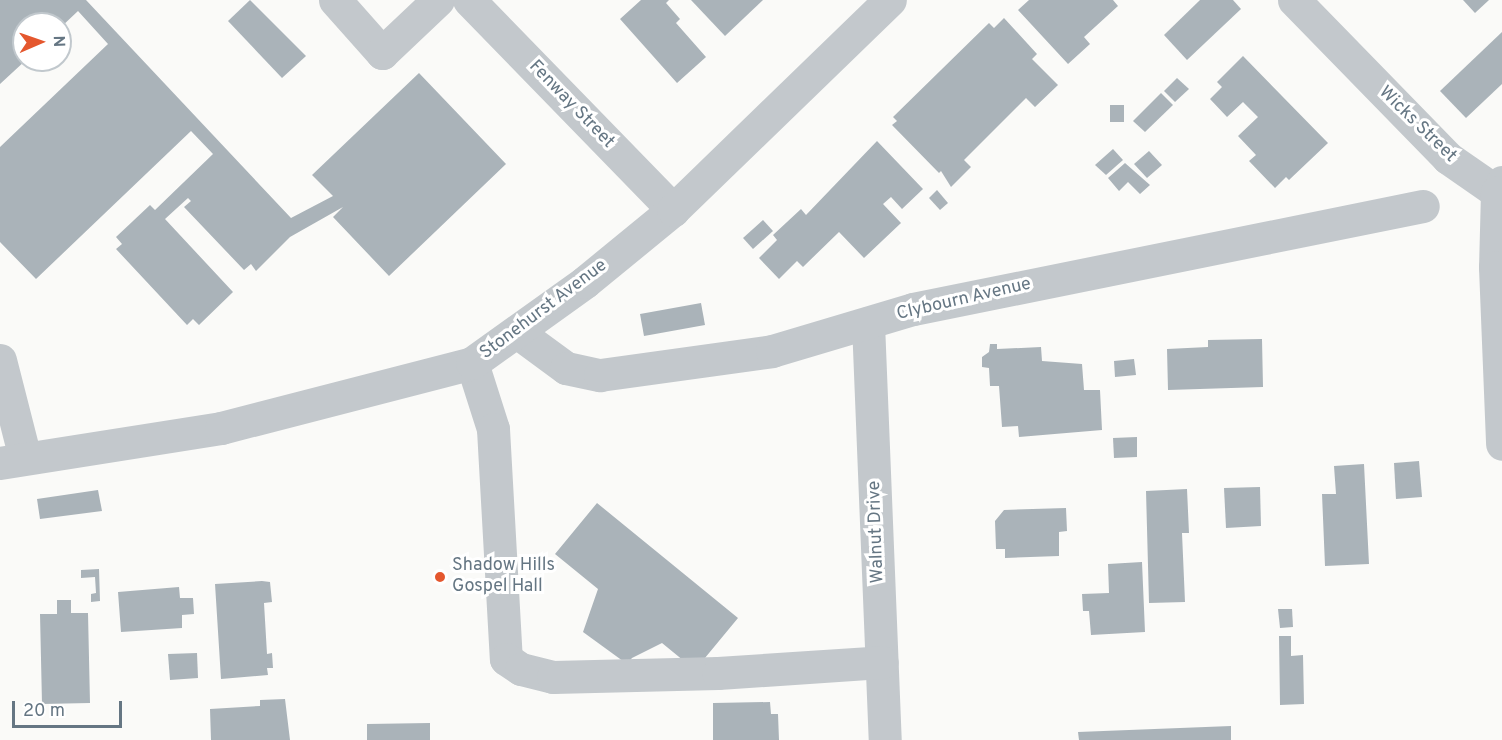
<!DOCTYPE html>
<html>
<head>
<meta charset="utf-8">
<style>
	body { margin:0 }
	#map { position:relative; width:1502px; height:740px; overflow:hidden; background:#fafaf8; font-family:Overpass,sans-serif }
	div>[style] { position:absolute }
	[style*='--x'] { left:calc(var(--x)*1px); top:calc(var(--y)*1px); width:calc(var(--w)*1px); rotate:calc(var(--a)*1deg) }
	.building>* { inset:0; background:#aab3b9 }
	.minor>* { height:33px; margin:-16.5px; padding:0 16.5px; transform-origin:16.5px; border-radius:16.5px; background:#c3c8cc }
	.dots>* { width:16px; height:16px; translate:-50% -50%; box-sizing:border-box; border:3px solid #fff; border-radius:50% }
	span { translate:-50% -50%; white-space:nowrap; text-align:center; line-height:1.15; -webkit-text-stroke:6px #fff; paint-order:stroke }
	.street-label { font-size:18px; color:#657683 }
	.poi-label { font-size:18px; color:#657683 }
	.left { translate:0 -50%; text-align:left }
	.north { position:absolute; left:12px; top:12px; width:60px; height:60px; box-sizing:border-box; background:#fff; border:2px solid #c1c8cd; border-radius:50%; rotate:88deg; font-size:16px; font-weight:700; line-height:24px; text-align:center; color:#657683 }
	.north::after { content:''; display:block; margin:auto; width:21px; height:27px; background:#e4572e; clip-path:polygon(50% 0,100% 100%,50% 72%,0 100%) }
	.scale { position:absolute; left:12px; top:701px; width:110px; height:27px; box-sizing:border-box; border:3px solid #657683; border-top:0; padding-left:8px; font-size:18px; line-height:21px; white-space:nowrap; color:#657683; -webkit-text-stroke:4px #fff; paint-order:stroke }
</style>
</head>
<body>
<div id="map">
	<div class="building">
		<i style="clip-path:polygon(0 0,86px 0,291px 218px,333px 196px,312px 175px,419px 73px,506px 164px,389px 276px,333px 217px,343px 207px,290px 237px,256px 271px,251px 264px,244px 270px,184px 207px,191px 201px,188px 198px,165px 219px,233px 292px,199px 325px,193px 319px,187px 325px,116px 249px,122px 244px,116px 237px,150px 205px,155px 210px,213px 154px,191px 131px,36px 279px,0 242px,0 147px,108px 44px,78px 11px,60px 28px,60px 24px,24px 24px,26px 60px,0 84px)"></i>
		<i style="clip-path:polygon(250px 0,306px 56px,282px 78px,228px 21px)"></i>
		<i style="clip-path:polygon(641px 0,669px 0,666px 3px,680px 19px,676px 23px,706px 57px,677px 83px,620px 19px)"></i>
		<i style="clip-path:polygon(691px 0,763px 0,725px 36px)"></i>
		<i style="clip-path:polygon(1029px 0,1113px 0,1118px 6px,1084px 37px,1090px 44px,1068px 64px,1018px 10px)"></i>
		<i style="clip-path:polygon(1200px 0,1233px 0,1241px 9px,1187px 60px,1164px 35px)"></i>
		<i style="clip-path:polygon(1463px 0,1489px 0,1475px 13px)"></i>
		<i style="clip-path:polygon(1004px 18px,1037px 54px,1032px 59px,1058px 85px,1035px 107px,1026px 98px,964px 160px,971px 167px,951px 187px,941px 171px,939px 173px,892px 125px,897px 121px,893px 117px,989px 23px,994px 28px)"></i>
		<i style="clip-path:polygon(1502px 32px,1502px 84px,1466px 118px,1440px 91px)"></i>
		<i style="clip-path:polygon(1243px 56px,1328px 143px,1289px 180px,1286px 177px,1275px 188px,1249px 161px,1256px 155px,1238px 136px,1258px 117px,1243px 102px,1227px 117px,1210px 99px,1222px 87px,1217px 82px)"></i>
		<i style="clip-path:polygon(1177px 78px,1189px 89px,1175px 102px,1164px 91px)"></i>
		<i style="clip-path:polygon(1161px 93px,1173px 105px,1145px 132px,1133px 121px)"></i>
		<i style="clip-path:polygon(1110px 105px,1124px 105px,1124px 122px,1110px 122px)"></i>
		<i style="clip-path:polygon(877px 141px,923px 189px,902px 209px,891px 197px,883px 204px,901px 223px,864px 258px,839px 232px,803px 267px,797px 261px,779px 279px,759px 258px,777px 240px,773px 235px,801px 209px,806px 215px)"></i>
		<i style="clip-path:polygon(1113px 149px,1123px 160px,1106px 175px,1095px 165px)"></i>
		<i style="clip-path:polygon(1149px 151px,1162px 165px,1147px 178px,1134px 164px)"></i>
		<i style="clip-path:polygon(1125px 163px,1150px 185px,1140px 194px,1128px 182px,1119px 191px,1108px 178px)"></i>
		<i style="clip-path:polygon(937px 190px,948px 203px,940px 210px,929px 198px)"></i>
		<i style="clip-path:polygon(763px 220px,773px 231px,753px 249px,743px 238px)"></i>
		<i style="clip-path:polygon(701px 303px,705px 325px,644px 336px,640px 314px)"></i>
		<i style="clip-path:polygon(1262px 339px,1263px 387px,1168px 390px,1167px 349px,1208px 347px,1208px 340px)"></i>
		<i style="clip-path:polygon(990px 344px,997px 344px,997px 349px,1041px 347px,1042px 361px,1082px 364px,1084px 390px,1100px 390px,1102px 430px,1019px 437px,1018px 426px,1002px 427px,999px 386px,990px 386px,989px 368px,982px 367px,982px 357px,989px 352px)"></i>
		<i style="clip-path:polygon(1134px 359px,1136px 375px,1115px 377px,1114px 361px)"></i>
		<i style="clip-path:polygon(1137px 437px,1137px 457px,1114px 458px,1113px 438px)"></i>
		<i style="clip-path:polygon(1419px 461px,1422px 497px,1396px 499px,1394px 463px)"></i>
		<i style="clip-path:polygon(1364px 464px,1369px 564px,1325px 566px,1322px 494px,1336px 494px,1334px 466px)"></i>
		<i style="clip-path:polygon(1260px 487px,1261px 526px,1226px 528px,1224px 488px)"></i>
		<i style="clip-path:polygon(1187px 489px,1189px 533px,1182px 533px,1185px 602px,1149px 603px,1146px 491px)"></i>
		<i style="clip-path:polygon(98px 490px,102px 511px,40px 519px,37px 499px)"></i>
		<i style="clip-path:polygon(597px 503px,738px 618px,695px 670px,662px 643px,632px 658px,627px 664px,583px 632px,598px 589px,555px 554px)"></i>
		<i style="clip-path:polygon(1066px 508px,1067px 531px,1059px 532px,1059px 556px,1005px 558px,1005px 549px,996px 549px,995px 521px,1004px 510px)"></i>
		<i style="clip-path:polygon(1142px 562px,1145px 632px,1091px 635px,1089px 611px,1083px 611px,1082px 594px,1109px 593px,1108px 564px)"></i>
		<i style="clip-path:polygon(99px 569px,100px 601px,91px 602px,91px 594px,96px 593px,95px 577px,81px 578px,81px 570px)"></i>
		<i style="clip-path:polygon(262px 581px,270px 582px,272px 602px,264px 603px,267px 654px,272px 653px,273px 668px,267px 668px,268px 675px,221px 679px,215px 584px)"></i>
		<i style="clip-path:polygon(179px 587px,180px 598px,193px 598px,194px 614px,182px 615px,182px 628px,121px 632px,118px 592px)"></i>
		<i style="clip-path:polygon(57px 600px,71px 600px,71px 613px,88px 613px,90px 703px,42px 704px,40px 614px,57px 614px)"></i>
		<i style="clip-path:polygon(1278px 609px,1292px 609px,1293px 627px,1280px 628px)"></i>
		<i style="clip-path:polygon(1279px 636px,1291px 636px,1291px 656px,1303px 655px,1304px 704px,1280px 705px)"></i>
		<i style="clip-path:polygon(197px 653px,198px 678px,170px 680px,168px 654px)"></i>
		<i style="clip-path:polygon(285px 699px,290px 740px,211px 740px,210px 709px,260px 706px,260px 700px)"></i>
		<i style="clip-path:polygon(770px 702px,771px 714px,778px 714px,779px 740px,713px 740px,713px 703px)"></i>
		<i style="clip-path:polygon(430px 723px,430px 740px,367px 740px,367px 724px)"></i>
		<i style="clip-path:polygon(1231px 726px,1231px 740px,1079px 740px,1078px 732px)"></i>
	</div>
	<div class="minor">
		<i style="--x:335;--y:0;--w:71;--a:48.4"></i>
		<i style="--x:382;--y:53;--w:77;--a:-43.4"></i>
		<i style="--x:469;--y:0;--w:293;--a:45.8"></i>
		<i style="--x:1294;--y:0;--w:221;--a:45.7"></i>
		<i style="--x:1448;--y:158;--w:60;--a:34.8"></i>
		<i style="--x:1502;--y:182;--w:11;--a:117"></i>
		<i style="--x:1497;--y:192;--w:75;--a:91.5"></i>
		<i style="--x:1495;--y:267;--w:177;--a:87.7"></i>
		<i style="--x:868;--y:323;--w:417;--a:87.7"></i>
		<i style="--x:517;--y:332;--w:61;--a:36.3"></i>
		<i style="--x:566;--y:368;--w:35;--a:12"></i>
		<i style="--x:600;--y:375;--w:174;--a:-7.9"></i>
		<i style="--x:772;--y:351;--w:147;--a:-16.6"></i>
		<i style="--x:913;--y:309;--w:520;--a:-11.42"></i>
		<i style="--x:0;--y:360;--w:101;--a:75.7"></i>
		<i style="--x:472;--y:363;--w:69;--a:72.3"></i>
		<i style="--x:493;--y:429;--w:230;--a:86.8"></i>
		<i style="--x:506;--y:659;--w:18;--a:34"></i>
		<i style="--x:521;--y:669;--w:33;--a:14"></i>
		<i style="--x:553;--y:677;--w:165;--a:-1.4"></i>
		<i style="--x:718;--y:673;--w:164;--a:-3.8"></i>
		<i style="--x:0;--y:463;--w:224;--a:-9"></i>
		<i style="--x:221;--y:428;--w:259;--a:-14.5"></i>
		<i style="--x:472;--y:363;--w:139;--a:-35.6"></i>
		<i style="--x:585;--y:282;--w:114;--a:-39.3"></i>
		<i style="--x:673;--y:210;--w:302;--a:-44.1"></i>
	</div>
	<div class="dots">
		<i style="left:440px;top:577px;background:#e4572e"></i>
	</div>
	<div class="street-label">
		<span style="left:571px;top:105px;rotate:46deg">Fenway Street</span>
		<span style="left:1417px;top:125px;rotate:44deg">Wicks Street</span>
		<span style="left:964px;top:300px;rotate:-13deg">Clybourn Avenue</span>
		<span style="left:544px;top:310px;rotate:-37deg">Stonehurst Avenue</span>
		<span style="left:877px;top:532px;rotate:-92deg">Walnut Drive</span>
	</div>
	<div class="poi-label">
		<span class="left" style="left:452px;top:577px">Shadow Hills<br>Gospel Hall</span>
	</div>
	<div class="north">N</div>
	<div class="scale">20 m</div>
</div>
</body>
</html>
